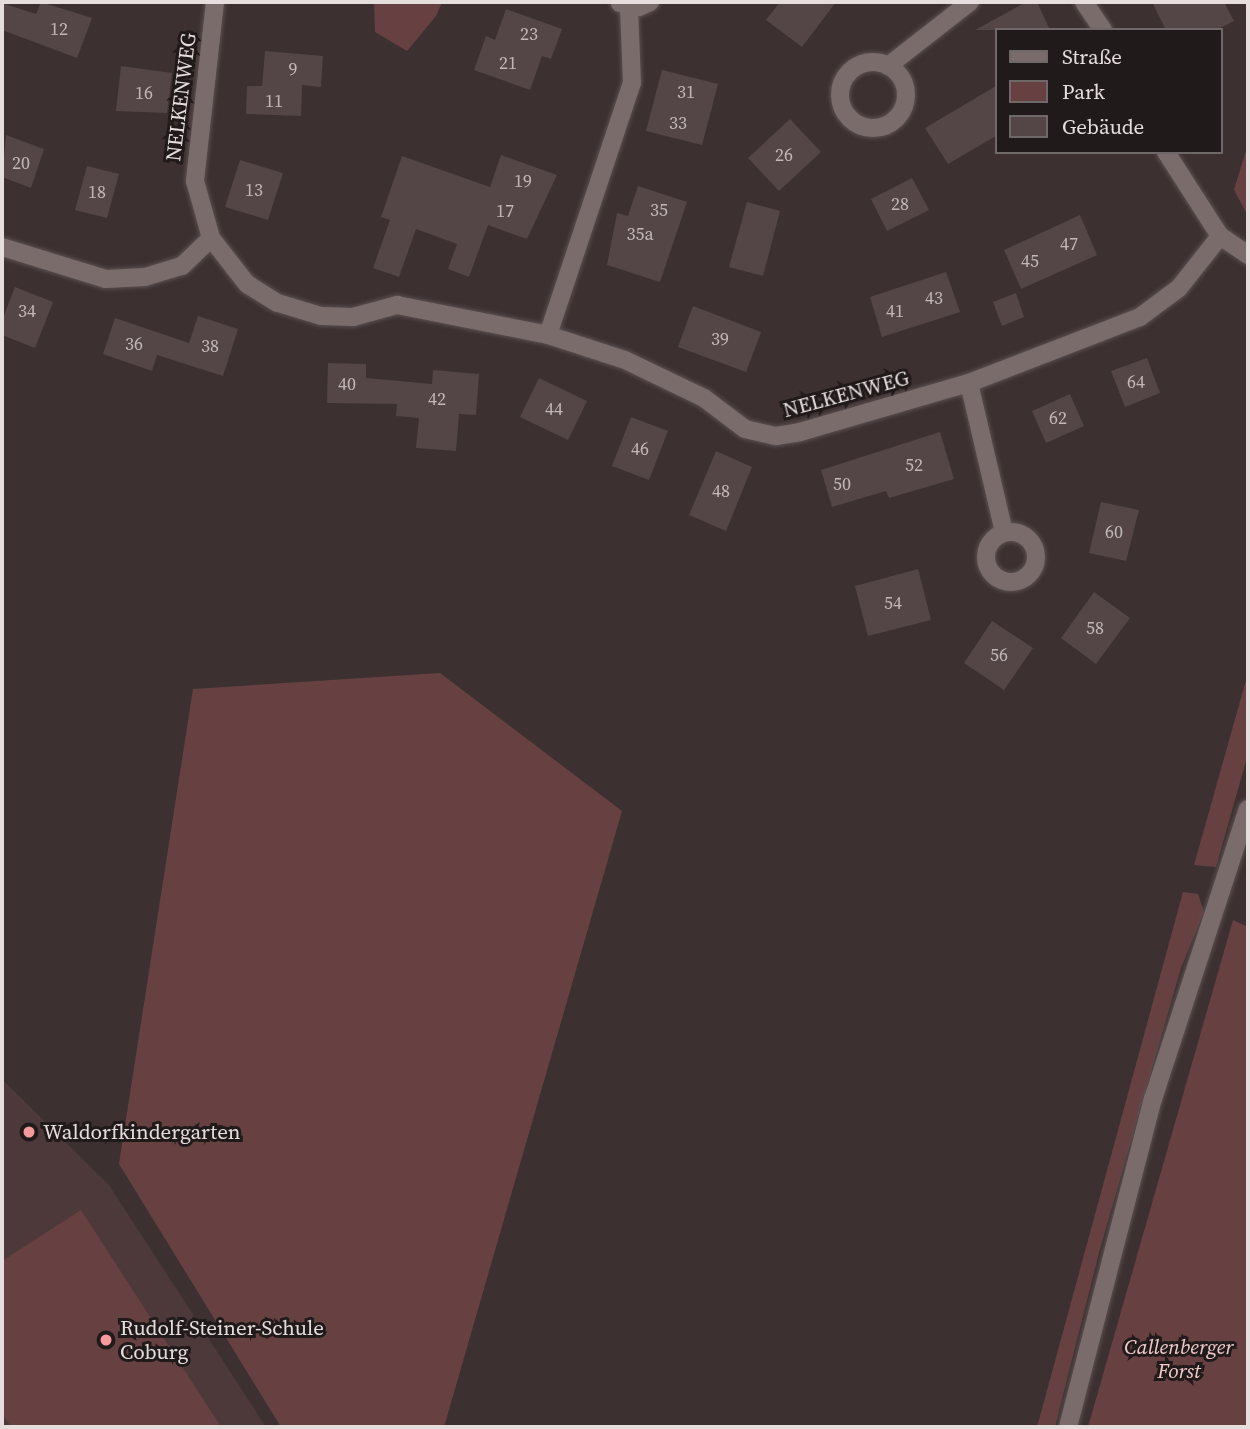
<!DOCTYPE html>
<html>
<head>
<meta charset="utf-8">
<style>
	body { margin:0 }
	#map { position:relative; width:1250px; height:1429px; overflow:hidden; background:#3d3030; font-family:"Source Serif 4",serif }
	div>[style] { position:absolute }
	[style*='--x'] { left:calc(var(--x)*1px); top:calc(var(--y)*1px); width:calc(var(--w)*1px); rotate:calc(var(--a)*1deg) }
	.built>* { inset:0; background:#4d3939 }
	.green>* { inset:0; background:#674142 }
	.building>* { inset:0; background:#544646 }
	.roads { filter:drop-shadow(0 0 2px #5a4f4f) drop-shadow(0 0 2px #5a4f4f) }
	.minor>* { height:18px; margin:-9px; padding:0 9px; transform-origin:9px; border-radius:9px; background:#7b6c6c }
	.minor>.ring { margin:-9px; padding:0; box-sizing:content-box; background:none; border:18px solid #7b6c6c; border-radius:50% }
	.dots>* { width:19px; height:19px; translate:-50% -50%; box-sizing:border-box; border:4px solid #201a1a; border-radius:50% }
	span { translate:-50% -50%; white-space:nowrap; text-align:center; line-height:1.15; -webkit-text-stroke:6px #201a1a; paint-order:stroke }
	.number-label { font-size:18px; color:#c2b8b7 }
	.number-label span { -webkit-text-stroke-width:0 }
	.street-label { font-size:21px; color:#e6dedd }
	.poi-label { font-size:21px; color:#e6dedd }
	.left { translate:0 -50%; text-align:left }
	.park-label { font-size:21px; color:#f4cbcb; font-style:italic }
	.frame { position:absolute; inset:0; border:4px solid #e6dedd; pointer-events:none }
	.legend { position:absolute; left:995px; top:28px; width:228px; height:126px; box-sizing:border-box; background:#201a1a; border:2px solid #6f6868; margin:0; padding:9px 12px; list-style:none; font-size:21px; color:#e6dedd }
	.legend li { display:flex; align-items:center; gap:14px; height:35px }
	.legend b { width:35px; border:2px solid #6f6868 }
</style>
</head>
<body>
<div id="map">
	<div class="built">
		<i style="clip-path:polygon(2px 1079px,109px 1185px,266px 1427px,2px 1427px)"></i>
	</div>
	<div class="green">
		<i style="clip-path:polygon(374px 2px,442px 2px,436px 16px,407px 51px,375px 32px)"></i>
		<i style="clip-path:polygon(1248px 144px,1248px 216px,1234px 190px)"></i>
		<i style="clip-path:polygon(440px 673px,622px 811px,444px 1427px,281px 1427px,119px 1164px,193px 689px)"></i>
		<i style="clip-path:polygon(1248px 673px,1248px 754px,1216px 867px,1194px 865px)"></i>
		<i style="clip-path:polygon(1183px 892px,1198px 894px,1204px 912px,1181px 968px,1100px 1249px,1055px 1427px,1037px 1427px)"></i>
		<i style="clip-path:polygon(1233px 920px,1248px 927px,1248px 1427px,1088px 1427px)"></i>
		<i style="clip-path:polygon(81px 1210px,221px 1427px,11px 1427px,2px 1413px,2px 1261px)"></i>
	</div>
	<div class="building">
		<i style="clip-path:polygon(41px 2px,92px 18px,77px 58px,2px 30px,2px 3px,36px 14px)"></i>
		<i style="clip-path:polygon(780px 2px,836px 2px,802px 47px,766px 20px)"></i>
		<i style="clip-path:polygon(1026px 2px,1037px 2px,1050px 30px,975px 30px)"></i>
		<i style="clip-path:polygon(1152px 2px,1224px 2px,1234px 21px,1216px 30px,1166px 30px)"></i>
		<i style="clip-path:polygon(506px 9px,562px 29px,551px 59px,542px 56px,530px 90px,474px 70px,486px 36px,495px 40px)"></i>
		<i style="clip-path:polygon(265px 51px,323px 56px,321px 87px,302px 85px,301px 116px,246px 114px,247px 86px,262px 86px)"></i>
		<i style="clip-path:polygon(121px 66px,172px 73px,167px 113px,116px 111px)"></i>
		<i style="clip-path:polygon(662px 70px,718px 84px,702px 145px,646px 131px)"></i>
		<i style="clip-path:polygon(996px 86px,996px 136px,948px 164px,925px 128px)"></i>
		<i style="clip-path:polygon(790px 119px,821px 152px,779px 191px,748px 158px)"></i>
		<i style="clip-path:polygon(6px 135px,44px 149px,31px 188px,2px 177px)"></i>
		<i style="clip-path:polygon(501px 155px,557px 175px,527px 239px,488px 225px,469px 277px,448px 269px,457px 244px,416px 229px,399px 277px,373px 268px,390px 220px,381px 217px,402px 156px,490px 187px)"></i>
		<i style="clip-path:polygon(240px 160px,283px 173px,268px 220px,225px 207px)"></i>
		<i style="clip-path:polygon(87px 166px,119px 174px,107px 218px,75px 210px)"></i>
		<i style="clip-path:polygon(912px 178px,929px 210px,887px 231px,871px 199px)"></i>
		<i style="clip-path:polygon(638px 186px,687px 202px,660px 282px,607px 265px,617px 213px,628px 216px)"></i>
		<i style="clip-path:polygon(747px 202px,780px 211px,763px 276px,729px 267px)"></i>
		<i style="clip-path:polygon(1080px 215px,1097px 255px,1021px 289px,1004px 250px)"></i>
		<i style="clip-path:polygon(946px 272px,960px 312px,882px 337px,870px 297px)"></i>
		<i style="clip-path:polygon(15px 287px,53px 302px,35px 348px,2px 335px,2px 321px)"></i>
		<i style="clip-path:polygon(1016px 293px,1024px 317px,1002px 326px,993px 302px)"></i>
		<i style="clip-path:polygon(693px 306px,761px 332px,746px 372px,678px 347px)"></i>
		<i style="clip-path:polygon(198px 316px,238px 329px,223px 376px,157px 355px,152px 371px,103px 354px,115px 318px,189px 343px)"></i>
		<i style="clip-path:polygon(1147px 358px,1160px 393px,1125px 407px,1111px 371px)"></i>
		<i style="clip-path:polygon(328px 363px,366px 364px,366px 378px,432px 384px,433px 370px,479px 374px,476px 415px,459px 414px,456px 451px,416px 448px,419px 418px,396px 416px,397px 404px,327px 403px)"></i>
		<i style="clip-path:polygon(539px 378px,587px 401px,568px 440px,520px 417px)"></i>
		<i style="clip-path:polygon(1070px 394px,1084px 426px,1046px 443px,1032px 411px)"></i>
		<i style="clip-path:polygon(631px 417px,668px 431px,649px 480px,612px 466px)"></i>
		<i style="clip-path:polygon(940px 432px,954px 479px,889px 498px,886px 491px,832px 507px,821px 470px)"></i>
		<i style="clip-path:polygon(716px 451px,752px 467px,726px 531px,689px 515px)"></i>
		<i style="clip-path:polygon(1101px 502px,1139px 510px,1126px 561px,1089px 553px)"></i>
		<i style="clip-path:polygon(918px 569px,931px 620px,868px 636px,855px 586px)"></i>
		<i style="clip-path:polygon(1094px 592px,1130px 618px,1096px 664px,1061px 638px)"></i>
		<i style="clip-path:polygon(992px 621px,1033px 648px,1004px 690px,964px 663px)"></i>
	</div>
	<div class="roads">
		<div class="minor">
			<i style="--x:215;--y:2;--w:180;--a:96.4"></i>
			<i style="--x:195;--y:181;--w:59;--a:74.3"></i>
			<i style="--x:211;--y:238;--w:58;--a:52"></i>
			<i style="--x:247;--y:284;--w:36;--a:32"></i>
			<i style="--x:278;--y:303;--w:45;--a:16.8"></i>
			<i style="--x:321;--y:316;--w:32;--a:2"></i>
			<i style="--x:353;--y:317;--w:46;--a:-15.3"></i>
			<i style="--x:397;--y:305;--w:154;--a:11.2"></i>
			<i style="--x:548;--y:335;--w:81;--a:18"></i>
			<i style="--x:625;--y:360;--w:88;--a:25.7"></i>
			<i style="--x:704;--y:398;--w:51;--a:37.1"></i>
			<i style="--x:745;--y:429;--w:32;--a:13"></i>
			<i style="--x:776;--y:436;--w:24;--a:-9"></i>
			<i style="--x:800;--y:432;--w:176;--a:-16.2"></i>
			<i style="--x:969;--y:383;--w:183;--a:-21.1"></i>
			<i style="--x:1140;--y:317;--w:49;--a:-36.6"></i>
			<i style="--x:1179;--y:288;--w:66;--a:-51.7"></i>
			<i style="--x:1084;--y:2;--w:34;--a:56"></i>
			<i style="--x:620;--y:3;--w:19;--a:12"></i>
			<i style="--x:639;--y:7;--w:12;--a:-24"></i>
			<i class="ring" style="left:840px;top:62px;width:48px;height:48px"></i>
			<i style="--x:888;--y:66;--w:104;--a:-38"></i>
			<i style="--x:1166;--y:152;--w:100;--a:57.3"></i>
			<i style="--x:1220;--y:236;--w:34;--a:34"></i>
			<i style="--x:2;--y:247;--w:109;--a:17.1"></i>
			<i style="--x:106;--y:279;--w:39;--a:-3"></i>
			<i style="--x:145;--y:277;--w:39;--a:-17"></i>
			<i style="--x:182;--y:266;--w:40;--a:-44"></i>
			<i style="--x:548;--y:335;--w:266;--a:-71.6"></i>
			<i style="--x:632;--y:83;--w:76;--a:-92.3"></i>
			<i style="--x:969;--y:383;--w:153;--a:76.8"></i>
			<i class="ring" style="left:986px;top:532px;width:32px;height:32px"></i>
			<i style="--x:1068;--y:1427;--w:339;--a:-75.5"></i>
			<i style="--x:1153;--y:1099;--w:305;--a:-71.9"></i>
		</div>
	</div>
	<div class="dots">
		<i style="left:29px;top:1132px;background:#f59b9e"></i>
		<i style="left:106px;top:1340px;background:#f59b9e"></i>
	</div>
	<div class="number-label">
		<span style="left:59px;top:29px">12</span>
		<span style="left:529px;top:34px">23</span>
		<span style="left:508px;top:63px">21</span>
		<span style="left:293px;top:69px">9</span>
		<span style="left:686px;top:92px">31</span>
		<span style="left:144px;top:93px">16</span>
		<span style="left:274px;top:101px">11</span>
		<span style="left:678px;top:123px">33</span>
		<span style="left:784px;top:155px">26</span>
		<span style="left:21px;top:163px">20</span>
		<span style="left:523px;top:181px">19</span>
		<span style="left:254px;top:190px">13</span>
		<span style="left:97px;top:192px">18</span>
		<span style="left:900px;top:204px">28</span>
		<span style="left:659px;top:210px">35</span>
		<span style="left:505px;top:211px">17</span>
		<span style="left:640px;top:234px">35a</span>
		<span style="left:1069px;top:244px">47</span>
		<span style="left:1030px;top:261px">45</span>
		<span style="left:934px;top:298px">43</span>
		<span style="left:27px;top:311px">34</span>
		<span style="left:895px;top:311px">41</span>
		<span style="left:720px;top:339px">39</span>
		<span style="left:134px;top:344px">36</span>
		<span style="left:210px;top:346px">38</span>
		<span style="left:1136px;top:382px">64</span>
		<span style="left:347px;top:384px">40</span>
		<span style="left:437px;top:399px">42</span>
		<span style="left:554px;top:409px">44</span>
		<span style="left:1058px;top:418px">62</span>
		<span style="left:640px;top:449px">46</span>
		<span style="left:914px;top:465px">52</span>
		<span style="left:842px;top:484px">50</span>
		<span style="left:721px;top:491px">48</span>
		<span style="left:1114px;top:532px">60</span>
		<span style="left:893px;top:603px">54</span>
		<span style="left:1095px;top:628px">58</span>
		<span style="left:999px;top:655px">56</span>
	</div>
	<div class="street-label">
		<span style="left:181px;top:97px;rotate:-83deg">NELKENWEG</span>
		<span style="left:846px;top:394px;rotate:-15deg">NELKENWEG</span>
	</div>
	<div class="poi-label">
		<span class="left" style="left:43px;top:1132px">Waldorfkindergarten</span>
		<span class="left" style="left:120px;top:1340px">Rudolf-Steiner-Schule<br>Coburg</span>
	</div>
	<div class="park-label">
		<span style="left:1179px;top:1359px">Callenberger<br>Forst</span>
	</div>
	<div class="frame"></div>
	<ul class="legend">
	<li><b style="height:9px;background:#7b6c6c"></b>Straße</li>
	<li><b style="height:19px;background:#674142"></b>Park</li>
	<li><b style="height:19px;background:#544646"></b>Gebäude</li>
	</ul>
</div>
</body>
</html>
